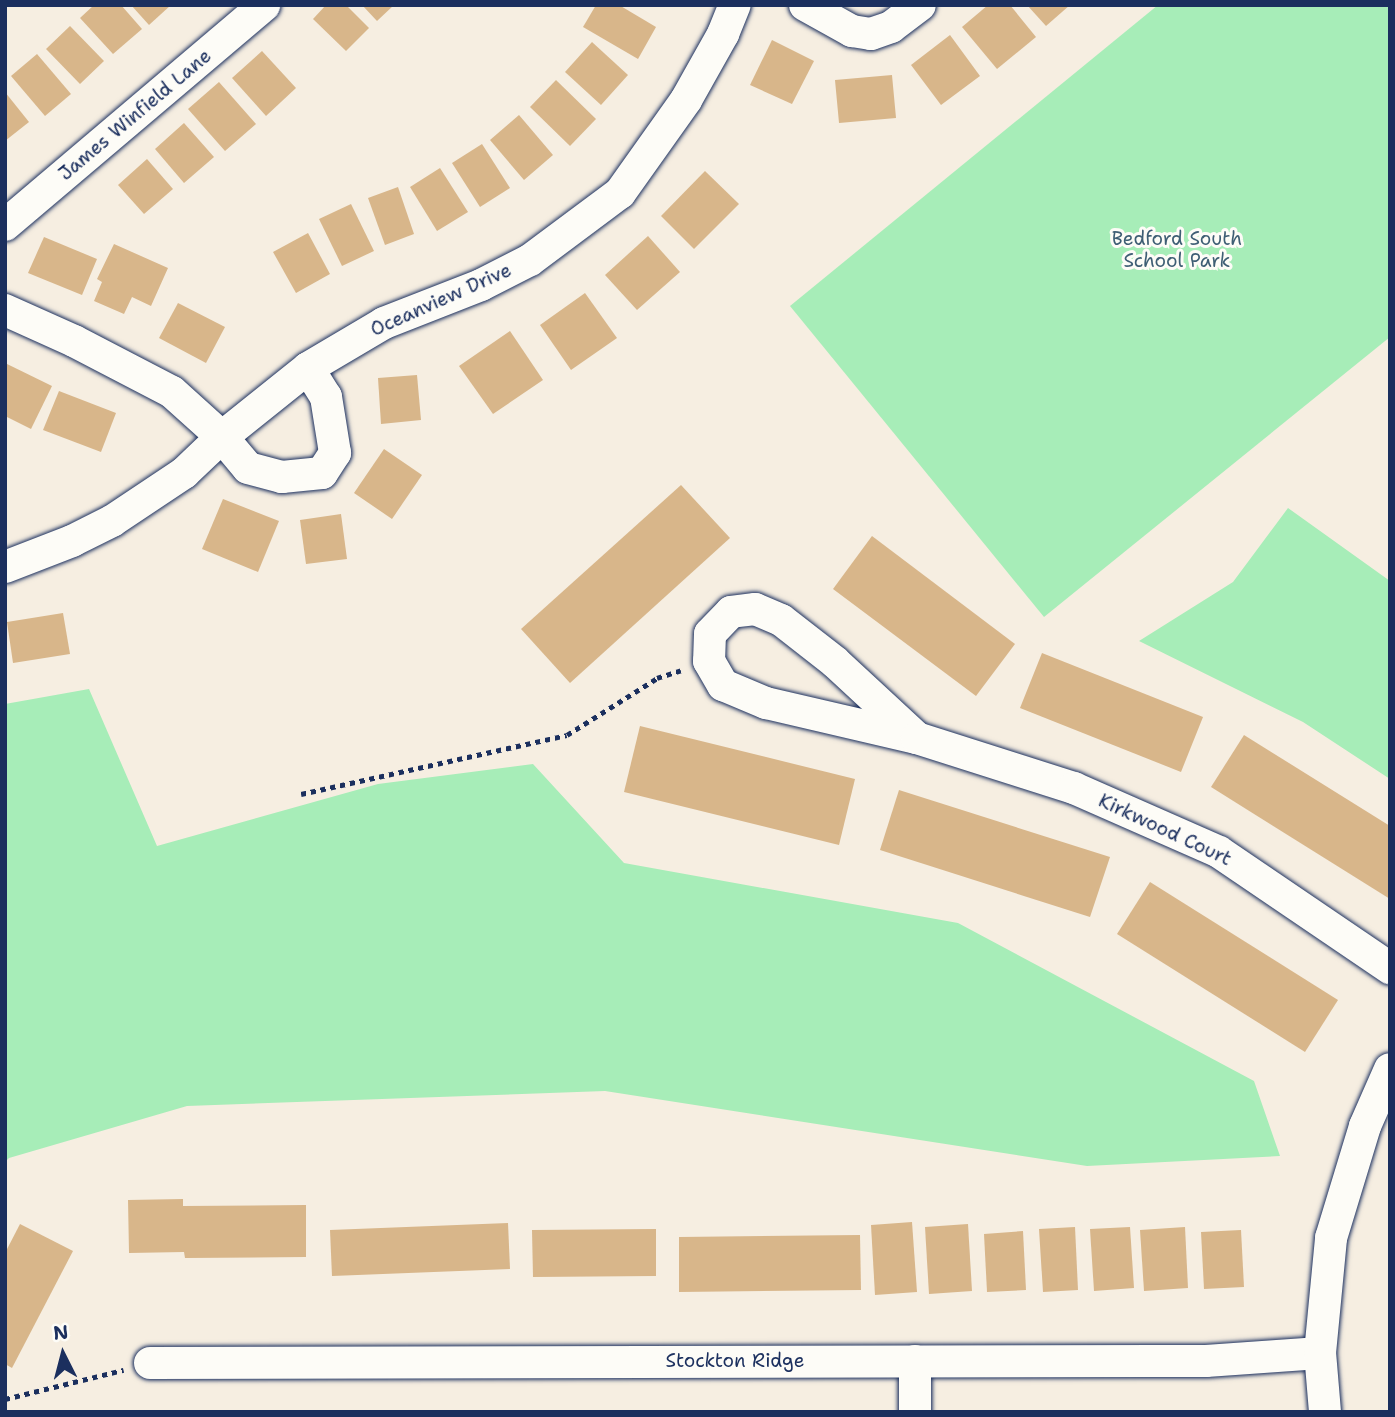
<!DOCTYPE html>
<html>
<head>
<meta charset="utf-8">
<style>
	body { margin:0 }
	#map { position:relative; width:1395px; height:1417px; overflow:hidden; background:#f6eee1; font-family:"Shantell Sans",sans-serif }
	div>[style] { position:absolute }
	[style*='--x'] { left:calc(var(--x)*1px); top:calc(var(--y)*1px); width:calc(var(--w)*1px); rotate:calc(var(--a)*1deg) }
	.green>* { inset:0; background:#a7edb8 }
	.building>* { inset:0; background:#d8b68a }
	.path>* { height:4.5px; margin-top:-2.25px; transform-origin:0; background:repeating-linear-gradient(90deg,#1b2f5e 0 5px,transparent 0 10px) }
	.roads { filter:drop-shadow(0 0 2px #1b2f5e) drop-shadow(0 0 2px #1b2f5e) }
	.minor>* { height:32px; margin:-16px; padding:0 16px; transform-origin:16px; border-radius:16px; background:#fdfcf7 }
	span { translate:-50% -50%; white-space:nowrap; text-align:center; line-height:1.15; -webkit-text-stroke:6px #fdfcf7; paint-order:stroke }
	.street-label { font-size:19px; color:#1b2f5e }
	.park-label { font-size:19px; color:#3e5e74 }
	.frame { position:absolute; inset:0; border:7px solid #1b2f5e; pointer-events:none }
	.north { position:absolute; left:28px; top:1319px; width:70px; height:70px; -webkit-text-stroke:5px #fdfcf7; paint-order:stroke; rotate:354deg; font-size:19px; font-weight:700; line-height:28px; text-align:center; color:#1b2f5e }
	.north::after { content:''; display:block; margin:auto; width:24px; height:32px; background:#1b2f5e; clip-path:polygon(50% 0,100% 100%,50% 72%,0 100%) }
</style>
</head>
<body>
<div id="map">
	<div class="green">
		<i style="clip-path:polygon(1158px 5px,1390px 5px,1390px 337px,1044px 617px,790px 306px)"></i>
		<i style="clip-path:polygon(1288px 508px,1390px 581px,1390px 779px,1303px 722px,1139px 641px,1233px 582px)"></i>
		<i style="clip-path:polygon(89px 689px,157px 846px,378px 784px,533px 764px,624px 863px,958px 923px,1254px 1081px,1280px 1156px,1087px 1166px,605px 1091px,187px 1106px,9px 1158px,5px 1162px,5px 704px)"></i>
	</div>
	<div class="building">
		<i style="clip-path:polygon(94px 5px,121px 5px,142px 29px,113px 54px,80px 18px)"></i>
		<i style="clip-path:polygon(131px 5px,171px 5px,149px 25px)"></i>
		<i style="clip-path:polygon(326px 5px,346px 5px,369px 28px,346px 51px,313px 19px)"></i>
		<i style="clip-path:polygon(362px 5px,394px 5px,377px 21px)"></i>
		<i style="clip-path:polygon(596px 5px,619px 5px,656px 27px,638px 59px,583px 27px)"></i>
		<i style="clip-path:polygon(988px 5px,1010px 5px,1036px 37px,997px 69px,962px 27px)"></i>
		<i style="clip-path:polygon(1027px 5px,1070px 5px,1046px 26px)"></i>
		<i style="clip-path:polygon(70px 26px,104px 61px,80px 84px,46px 49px)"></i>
		<i style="clip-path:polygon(950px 35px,980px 76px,941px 105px,911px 65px)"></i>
		<i style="clip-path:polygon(772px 40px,814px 61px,792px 104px,750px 85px)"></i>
		<i style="clip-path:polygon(592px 42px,628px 75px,601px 105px,565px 72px)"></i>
		<i style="clip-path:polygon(262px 51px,296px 88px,266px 116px,232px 78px)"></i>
		<i style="clip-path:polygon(37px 54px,71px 94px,45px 116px,11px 76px)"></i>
		<i style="clip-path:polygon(892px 75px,896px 118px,839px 123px,835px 80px)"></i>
		<i style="clip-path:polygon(556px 80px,596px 119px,570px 146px,530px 107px)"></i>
		<i style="clip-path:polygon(219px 82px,256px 124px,225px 151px,188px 109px)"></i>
		<i style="clip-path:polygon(5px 92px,29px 122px,5px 141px)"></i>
		<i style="clip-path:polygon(519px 115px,553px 155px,524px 180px,490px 140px)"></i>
		<i style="clip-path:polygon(184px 123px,214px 157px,184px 183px,155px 149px)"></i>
		<i style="clip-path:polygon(482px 144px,510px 188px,480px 207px,452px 163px)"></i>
		<i style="clip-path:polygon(147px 159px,173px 189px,144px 214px,118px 185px)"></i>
		<i style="clip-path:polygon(440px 168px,468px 212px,437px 231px,410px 187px)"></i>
		<i style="clip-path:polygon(705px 171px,739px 204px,694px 249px,661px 216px)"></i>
		<i style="clip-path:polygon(398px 187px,414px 234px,385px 245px,368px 198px)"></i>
		<i style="clip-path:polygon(351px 204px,374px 251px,342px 266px,319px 219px)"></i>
		<i style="clip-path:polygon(308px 233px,330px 274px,296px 293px,273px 252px)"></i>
		<i style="clip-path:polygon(648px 236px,680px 272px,637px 310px,605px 275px)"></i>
		<i style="clip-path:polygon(44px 237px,97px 259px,82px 295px,28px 273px)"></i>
		<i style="clip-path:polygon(114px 244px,168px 268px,151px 306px,132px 297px,124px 314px,94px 301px,102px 282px,97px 279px)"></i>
		<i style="clip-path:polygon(585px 293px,617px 338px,571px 370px,540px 325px)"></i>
		<i style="clip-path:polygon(178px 303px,225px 327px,206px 363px,159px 338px)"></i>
		<i style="clip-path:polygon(510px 331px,543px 380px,493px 414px,459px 366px)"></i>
		<i style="clip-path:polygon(5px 363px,52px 386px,31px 429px,5px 416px)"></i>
		<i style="clip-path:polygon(417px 375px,421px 420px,381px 424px,378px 378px)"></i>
		<i style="clip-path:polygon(59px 391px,116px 413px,101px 452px,43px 430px)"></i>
		<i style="clip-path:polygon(384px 449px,422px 475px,392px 519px,354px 493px)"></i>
		<i style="clip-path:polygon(681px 485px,730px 538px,570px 683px,521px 629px)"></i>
		<i style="clip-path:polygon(223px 499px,279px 521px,258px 572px,202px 549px)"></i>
		<i style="clip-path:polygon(341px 514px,347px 559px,306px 564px,300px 520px)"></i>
		<i style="clip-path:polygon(872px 536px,1015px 644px,976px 696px,833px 589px)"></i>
		<i style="clip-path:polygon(63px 613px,70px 654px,13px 663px,7px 622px)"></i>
		<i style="clip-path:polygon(1042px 653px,1203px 717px,1181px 772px,1020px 708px)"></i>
		<i style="clip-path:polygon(640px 726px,855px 779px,839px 845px,624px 792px)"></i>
		<i style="clip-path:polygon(1244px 735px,1390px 826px,1390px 899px,1211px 787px)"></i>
		<i style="clip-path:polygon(899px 790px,1110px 857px,1090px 917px,880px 850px)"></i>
		<i style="clip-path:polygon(1150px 882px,1338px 1000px,1305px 1052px,1117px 934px)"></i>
		<i style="clip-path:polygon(183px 1199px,183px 1206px,306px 1205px,306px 1257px,185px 1258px,184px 1252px,129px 1253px,128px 1200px)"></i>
		<i style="clip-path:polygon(912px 1222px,917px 1292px,875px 1295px,871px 1225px)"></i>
		<i style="clip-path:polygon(508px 1223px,510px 1269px,332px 1276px,330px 1230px)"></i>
		<i style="clip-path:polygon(20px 1224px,73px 1251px,12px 1368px,5px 1364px,5px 1253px)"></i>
		<i style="clip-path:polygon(968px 1224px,972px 1291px,929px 1294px,925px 1227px)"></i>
		<i style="clip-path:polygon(1075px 1227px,1078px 1290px,1043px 1292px,1039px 1229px)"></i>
		<i style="clip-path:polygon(1130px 1227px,1134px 1288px,1094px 1291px,1090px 1229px)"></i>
		<i style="clip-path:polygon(1185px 1227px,1188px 1288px,1144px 1291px,1140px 1230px)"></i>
		<i style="clip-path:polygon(656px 1229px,656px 1276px,533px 1277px,532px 1230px)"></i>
		<i style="clip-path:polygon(1241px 1230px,1244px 1287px,1204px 1289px,1201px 1232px)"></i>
		<i style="clip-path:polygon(1023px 1231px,1026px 1290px,987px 1292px,984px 1234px)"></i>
		<i style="clip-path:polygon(860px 1235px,861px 1290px,679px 1292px,679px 1237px)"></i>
	</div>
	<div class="path">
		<i style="--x:301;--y:794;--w:272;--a:-12.5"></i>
		<i style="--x:567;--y:735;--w:107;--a:-32.3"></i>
		<i style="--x:657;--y:678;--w:25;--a:-18"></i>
		<i style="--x:5;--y:1399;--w:122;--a:-13.8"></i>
	</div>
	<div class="roads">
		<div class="minor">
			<i style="--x:805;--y:5;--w:54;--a:29"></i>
			<i style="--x:852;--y:31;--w:19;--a:9"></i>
			<i style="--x:871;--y:34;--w:21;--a:-19"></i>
			<i style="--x:891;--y:27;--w:36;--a:-37"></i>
			<i style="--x:5;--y:225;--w:340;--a:-40.3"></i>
			<i style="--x:5;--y:310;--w:76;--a:24.2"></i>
			<i style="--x:74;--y:341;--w:110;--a:27.5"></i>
			<i style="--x:172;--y:392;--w:67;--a:42"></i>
			<i style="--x:222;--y:437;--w:40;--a:50"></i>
			<i style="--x:248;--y:468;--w:35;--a:15"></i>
			<i style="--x:282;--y:477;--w:40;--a:-5.7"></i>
			<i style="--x:322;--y:473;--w:24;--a:-57"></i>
			<i style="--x:335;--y:453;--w:57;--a:-99.1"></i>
			<i style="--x:326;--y:397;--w:34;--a:-122"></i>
			<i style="--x:5;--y:567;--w:72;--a:-21.2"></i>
			<i style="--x:72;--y:541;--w:45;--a:-26.6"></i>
			<i style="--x:112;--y:521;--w:87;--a:-33.7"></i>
			<i style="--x:184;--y:473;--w:52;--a:-43.5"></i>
			<i style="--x:222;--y:437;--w:110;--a:-38.7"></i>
			<i style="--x:308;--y:368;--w:88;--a:-30.6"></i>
			<i style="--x:384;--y:323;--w:104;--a:-21.4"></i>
			<i style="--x:481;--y:285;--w:55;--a:-27"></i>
			<i style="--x:530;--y:260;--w:112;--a:-36.7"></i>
			<i style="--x:620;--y:193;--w:114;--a:-54.6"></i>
			<i style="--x:686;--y:100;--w:76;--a:-60.7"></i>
			<i style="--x:723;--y:34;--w:31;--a:-68"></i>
			<i style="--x:917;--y:738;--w:112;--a:-137.2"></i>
			<i style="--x:835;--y:662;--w:68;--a:-142.1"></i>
			<i style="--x:781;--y:620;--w:28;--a:-157"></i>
			<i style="--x:755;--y:609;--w:24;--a:173"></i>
			<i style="--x:731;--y:612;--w:30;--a:134"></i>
			<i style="--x:710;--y:634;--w:27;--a:92"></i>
			<i style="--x:709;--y:661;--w:28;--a:60"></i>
			<i style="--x:723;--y:685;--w:47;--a:22.7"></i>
			<i style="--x:766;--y:703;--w:155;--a:13.1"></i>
			<i style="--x:917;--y:738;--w:165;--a:17.7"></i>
			<i style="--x:1074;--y:788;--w:158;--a:23.8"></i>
			<i style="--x:1219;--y:852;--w:207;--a:34.2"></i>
			<i style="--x:150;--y:1363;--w:1056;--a:-0.11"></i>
			<i style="--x:1206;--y:1361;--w:114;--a:-4"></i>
			<i style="--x:915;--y:1412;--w:51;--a:-90"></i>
			<i style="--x:1325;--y:1412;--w:59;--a:-94.8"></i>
			<i style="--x:1320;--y:1353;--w:116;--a:-84.5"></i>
			<i style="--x:1331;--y:1238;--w:117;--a:-73.1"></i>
			<i style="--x:1365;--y:1126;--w:62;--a:-66.3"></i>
		</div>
	</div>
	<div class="street-label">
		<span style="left:135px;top:115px;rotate:-40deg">James Winfield Lane</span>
		<span style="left:441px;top:300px;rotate:-24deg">Oceanview Drive</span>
		<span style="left:1165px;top:830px;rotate:25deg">Kirkwood Court</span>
		<span style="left:735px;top:1361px">Stockton Ridge</span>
	</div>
	<div class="park-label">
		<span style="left:1177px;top:250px">Bedford South<br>School Park</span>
	</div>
	<div class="frame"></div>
	<div class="north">N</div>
</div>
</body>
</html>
